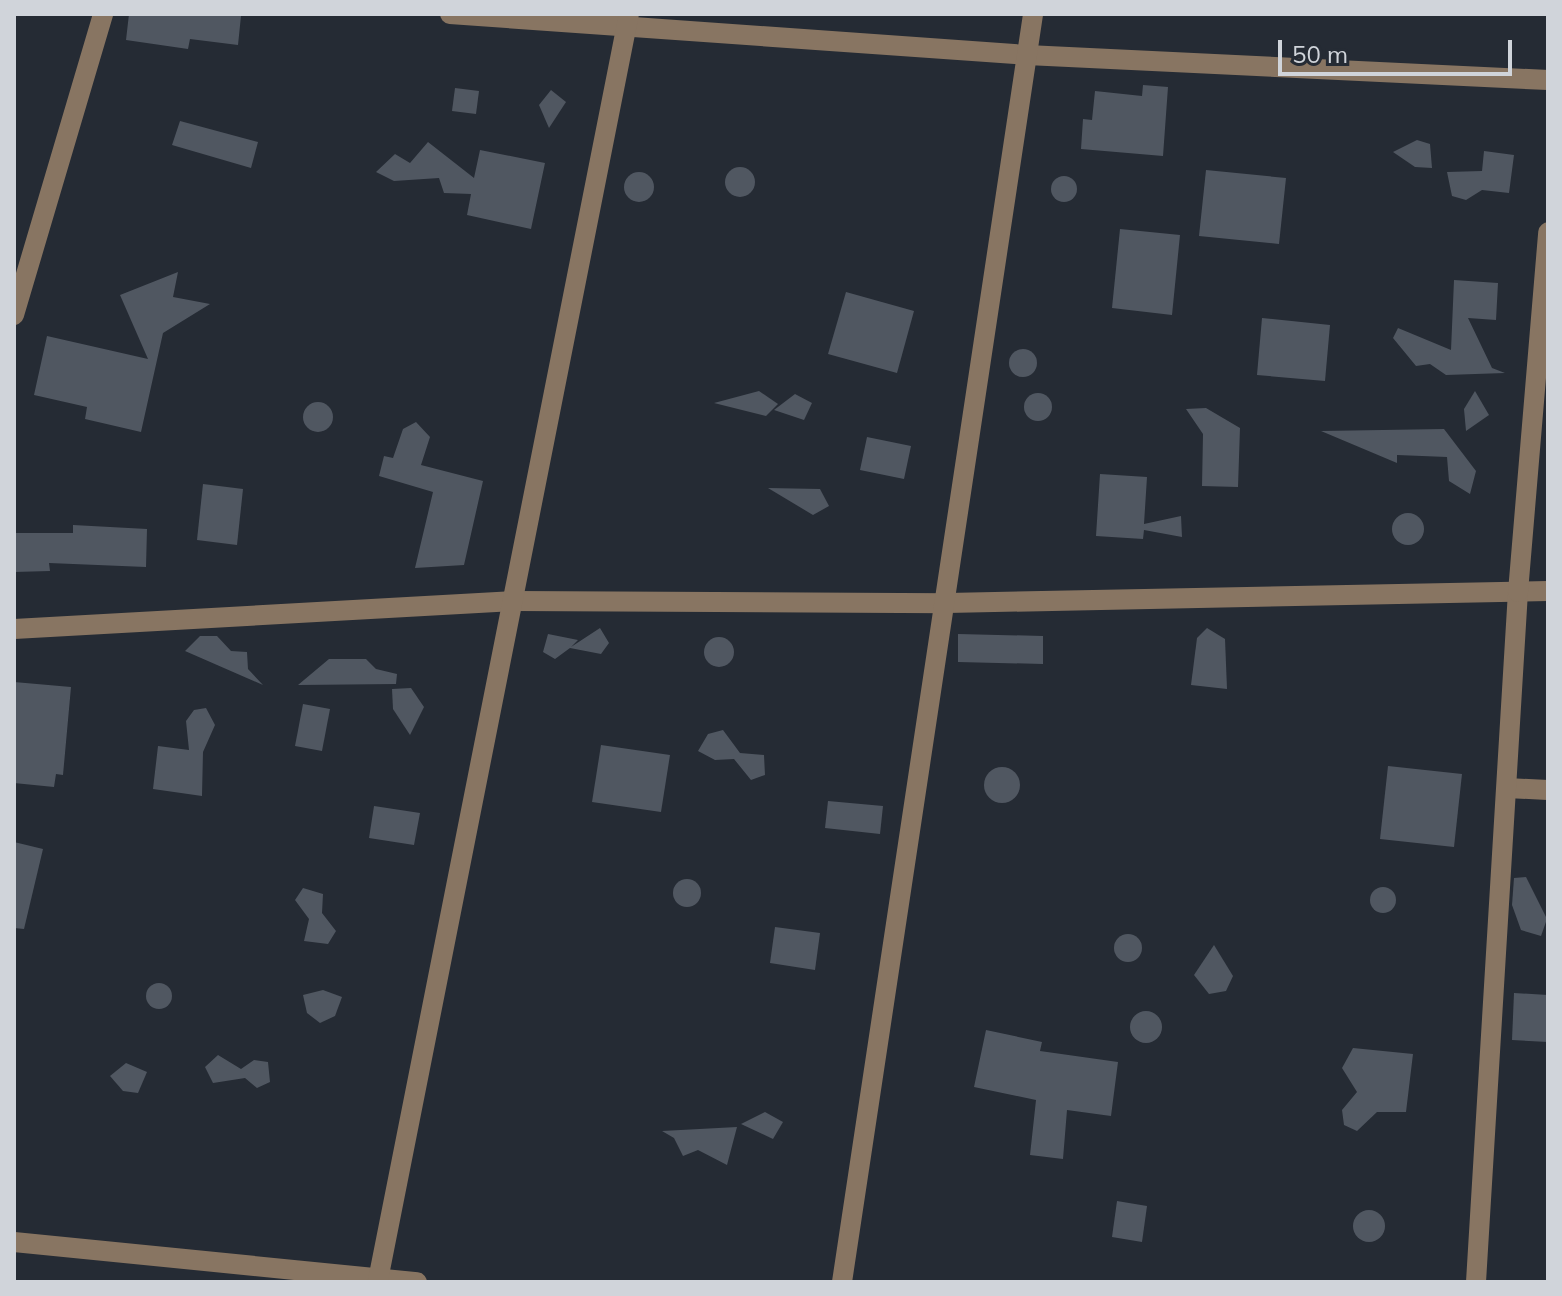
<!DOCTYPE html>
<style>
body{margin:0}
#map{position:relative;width:1562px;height:1296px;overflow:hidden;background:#252b34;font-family:Mulish,sans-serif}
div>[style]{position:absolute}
.building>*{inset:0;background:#505761}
.round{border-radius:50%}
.minor>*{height:20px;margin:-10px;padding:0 10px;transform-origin:10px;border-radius:10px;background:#887562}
span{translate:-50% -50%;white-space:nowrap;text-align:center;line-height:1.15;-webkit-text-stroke:7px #252b34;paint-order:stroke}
.frame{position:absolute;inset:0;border:16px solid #d0d4da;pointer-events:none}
.scale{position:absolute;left:1278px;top:40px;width:234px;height:36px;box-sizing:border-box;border:4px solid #d0d4da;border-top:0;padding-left:10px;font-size:24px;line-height:28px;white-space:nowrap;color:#d0d4da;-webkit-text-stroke:6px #252b34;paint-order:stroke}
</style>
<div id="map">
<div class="building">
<i style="clip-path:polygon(129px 14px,241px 16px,238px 45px,190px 39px,188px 49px,126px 40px)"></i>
<i style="clip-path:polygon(1143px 85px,1168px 87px,1163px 156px,1081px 149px,1083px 119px,1092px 120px,1095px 91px,1142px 96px)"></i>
<i style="clip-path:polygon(455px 88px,479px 91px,476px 114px,452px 111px)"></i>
<i style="clip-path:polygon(551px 90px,566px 102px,549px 128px,539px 105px)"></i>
<i style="clip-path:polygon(180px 121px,258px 142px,251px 168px,172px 145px)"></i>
<i style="clip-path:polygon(1417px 140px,1430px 144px,1432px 168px,1415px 167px,1393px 152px)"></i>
<i style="clip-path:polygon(428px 142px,474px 178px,480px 150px,545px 163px,531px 229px,467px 215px,471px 194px,444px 193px,439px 178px,394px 181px,376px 172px,395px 154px,410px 163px)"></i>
<i style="clip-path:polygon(1484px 151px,1514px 155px,1509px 193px,1482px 190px,1466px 200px,1452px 196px,1447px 172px,1482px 171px)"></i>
<i class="round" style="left:725px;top:167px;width:30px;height:30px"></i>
<i style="clip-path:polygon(1206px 170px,1286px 178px,1279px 244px,1199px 236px)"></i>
<i class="round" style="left:624px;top:172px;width:30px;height:30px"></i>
<i class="round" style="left:1051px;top:176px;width:26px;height:26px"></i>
<i style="clip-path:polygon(1120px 229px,1180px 235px,1172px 315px,1112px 308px)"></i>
<i style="clip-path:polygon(178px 272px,173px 297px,210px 304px,163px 333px,141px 432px,85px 419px,87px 407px,34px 395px,47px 336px,148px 359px,120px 295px)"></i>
<i style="clip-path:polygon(1454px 280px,1498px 283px,1496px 320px,1468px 318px,1492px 368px,1505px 373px,1446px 375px,1430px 364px,1416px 366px,1393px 338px,1398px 328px,1451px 350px)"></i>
<i style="clip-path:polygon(846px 292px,914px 311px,897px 373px,828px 354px)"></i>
<i style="clip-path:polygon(1262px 318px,1330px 325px,1325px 381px,1257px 375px)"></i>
<i class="round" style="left:1009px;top:349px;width:28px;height:28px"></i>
<i style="clip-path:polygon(759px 391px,778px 404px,766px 416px,714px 403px)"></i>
<i style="clip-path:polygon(1475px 391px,1489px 415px,1466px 431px,1464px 409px)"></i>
<i class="round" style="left:1024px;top:393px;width:28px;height:28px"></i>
<i style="clip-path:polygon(795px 394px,812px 403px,804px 420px,774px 410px)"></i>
<i class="round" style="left:303px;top:402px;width:30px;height:30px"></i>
<i style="clip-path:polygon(1206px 408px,1240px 428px,1238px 487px,1202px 486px,1203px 434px,1186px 409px)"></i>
<i style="clip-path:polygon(416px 422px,430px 437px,421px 465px,483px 481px,464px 565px,415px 568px,433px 492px,379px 476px,384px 456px,393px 458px,403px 429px)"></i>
<i style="clip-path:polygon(1444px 429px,1476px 471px,1470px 494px,1449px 481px,1447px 457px,1397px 455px,1397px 463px,1321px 431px)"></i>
<i style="clip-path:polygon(867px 437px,911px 446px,904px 479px,860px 470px)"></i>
<i style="clip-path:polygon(1100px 474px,1147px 477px,1144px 524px,1181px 516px,1182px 537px,1144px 530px,1143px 539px,1096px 536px)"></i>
<i style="clip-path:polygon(203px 484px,243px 489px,237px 545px,197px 540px)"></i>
<i style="clip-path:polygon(768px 488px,820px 489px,829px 506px,813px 515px)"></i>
<i class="round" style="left:1392px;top:513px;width:32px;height:32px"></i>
<i style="clip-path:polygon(73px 525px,147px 529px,146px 567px,49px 563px,50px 571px,14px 572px,14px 533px,73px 533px)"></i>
<i style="clip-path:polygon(600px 628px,609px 643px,601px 654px,570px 648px,555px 659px,543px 652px,548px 634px,578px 640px,571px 647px)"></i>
<i style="clip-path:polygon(1207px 628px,1225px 639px,1227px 689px,1191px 685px,1197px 638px)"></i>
<i style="clip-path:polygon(958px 634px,1043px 636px,1043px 664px,958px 662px)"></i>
<i style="clip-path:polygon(200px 636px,217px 636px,231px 651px,247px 652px,248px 669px,263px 685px,185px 651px)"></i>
<i class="round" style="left:704px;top:637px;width:30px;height:30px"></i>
<i style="clip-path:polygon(329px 659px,366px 659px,376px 669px,397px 674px,396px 684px,298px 685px)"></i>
<i style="clip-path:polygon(14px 682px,71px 687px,63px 775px,56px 774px,54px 787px,14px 783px)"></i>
<i style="clip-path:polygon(411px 688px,424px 707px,410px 735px,393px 709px,392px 689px)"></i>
<i style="clip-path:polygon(303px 704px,330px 709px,322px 751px,295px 746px)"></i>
<i style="clip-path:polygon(206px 708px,215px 725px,203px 752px,202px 796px,153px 789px,158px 746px,189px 750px,186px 721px,194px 710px)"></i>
<i style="clip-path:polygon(723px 730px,740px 753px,764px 755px,765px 775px,751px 780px,734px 759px,715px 760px,698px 751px,708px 734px)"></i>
<i style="clip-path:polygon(601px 745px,670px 755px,661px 812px,592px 802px)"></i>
<i style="clip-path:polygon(1388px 766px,1462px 774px,1454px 847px,1380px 839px)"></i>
<i class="round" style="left:984px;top:767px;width:36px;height:36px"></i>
<i style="clip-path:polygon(828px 801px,883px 806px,880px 834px,825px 828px)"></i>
<i style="clip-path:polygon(374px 806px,420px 813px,414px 845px,369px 838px)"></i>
<i style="clip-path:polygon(14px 842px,43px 849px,24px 929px,14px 928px)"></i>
<i style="clip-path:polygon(1526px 877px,1547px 919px,1541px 936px,1521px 930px,1512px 905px,1514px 878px)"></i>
<i class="round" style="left:673px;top:879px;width:28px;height:28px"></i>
<i class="round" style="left:1370px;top:887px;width:26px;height:26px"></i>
<i style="clip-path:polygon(303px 888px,323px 894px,322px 913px,336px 931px,328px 944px,304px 941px,309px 919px,295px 900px)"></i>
<i style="clip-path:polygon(775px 927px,820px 933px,815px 970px,770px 963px)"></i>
<i class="round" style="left:1114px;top:934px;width:28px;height:28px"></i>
<i style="clip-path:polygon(1214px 945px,1233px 976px,1226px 991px,1209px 994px,1194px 975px)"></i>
<i class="round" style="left:146px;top:983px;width:26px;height:26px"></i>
<i style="clip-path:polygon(323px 990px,342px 997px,335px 1016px,320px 1023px,307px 1013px,303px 995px)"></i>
<i style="clip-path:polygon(1514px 993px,1548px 995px,1548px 1042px,1512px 1040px)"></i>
<i class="round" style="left:1130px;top:1011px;width:32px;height:32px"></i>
<i style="clip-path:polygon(986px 1030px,1042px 1042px,1040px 1051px,1118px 1062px,1111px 1116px,1067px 1110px,1063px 1159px,1030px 1155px,1036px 1100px,974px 1087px)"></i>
<i style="clip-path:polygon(1353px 1048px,1413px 1054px,1406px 1112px,1377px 1112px,1357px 1131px,1344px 1125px,1342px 1110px,1357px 1092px,1342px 1068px)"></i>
<i style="clip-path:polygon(218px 1055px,241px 1069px,254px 1060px,268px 1062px,270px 1082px,257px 1088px,245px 1078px,213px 1083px,205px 1067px)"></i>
<i style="clip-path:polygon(126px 1063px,147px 1072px,138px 1093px,123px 1091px,110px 1076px)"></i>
<i style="clip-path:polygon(765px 1112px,783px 1122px,773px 1139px,741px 1124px)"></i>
<i style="clip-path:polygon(737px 1127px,727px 1165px,698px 1150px,683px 1156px,674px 1138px,662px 1131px)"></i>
<i style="clip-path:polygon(1117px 1201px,1147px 1206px,1142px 1242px,1112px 1237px)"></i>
<i class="round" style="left:1353px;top:1210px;width:32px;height:32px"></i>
</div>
<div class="minor">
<i style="left:450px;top:14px;width:578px;rotate:4.06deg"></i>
<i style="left:1027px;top:55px;width:522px;rotate:2.75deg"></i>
<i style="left:14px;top:315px;width:314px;rotate:-73.5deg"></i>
<i style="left:14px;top:629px;width:502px;rotate:-3.2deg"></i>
<i style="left:515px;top:601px;width:432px;rotate:0.3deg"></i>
<i style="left:947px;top:603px;width:601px;rotate:-1.14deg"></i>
<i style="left:1507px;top:788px;width:41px;rotate:2.8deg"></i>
<i style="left:14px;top:1242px;width:405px;rotate:5.7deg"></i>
<i style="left:378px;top:1280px;width:1291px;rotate:-78.79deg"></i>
<i style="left:842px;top:1282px;width:1282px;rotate:-81.43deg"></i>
<i style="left:1476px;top:1282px;width:691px;rotate:-86.52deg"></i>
<i style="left:1518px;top:592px;width:361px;rotate:-85.2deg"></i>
</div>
<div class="frame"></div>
<div class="scale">50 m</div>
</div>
